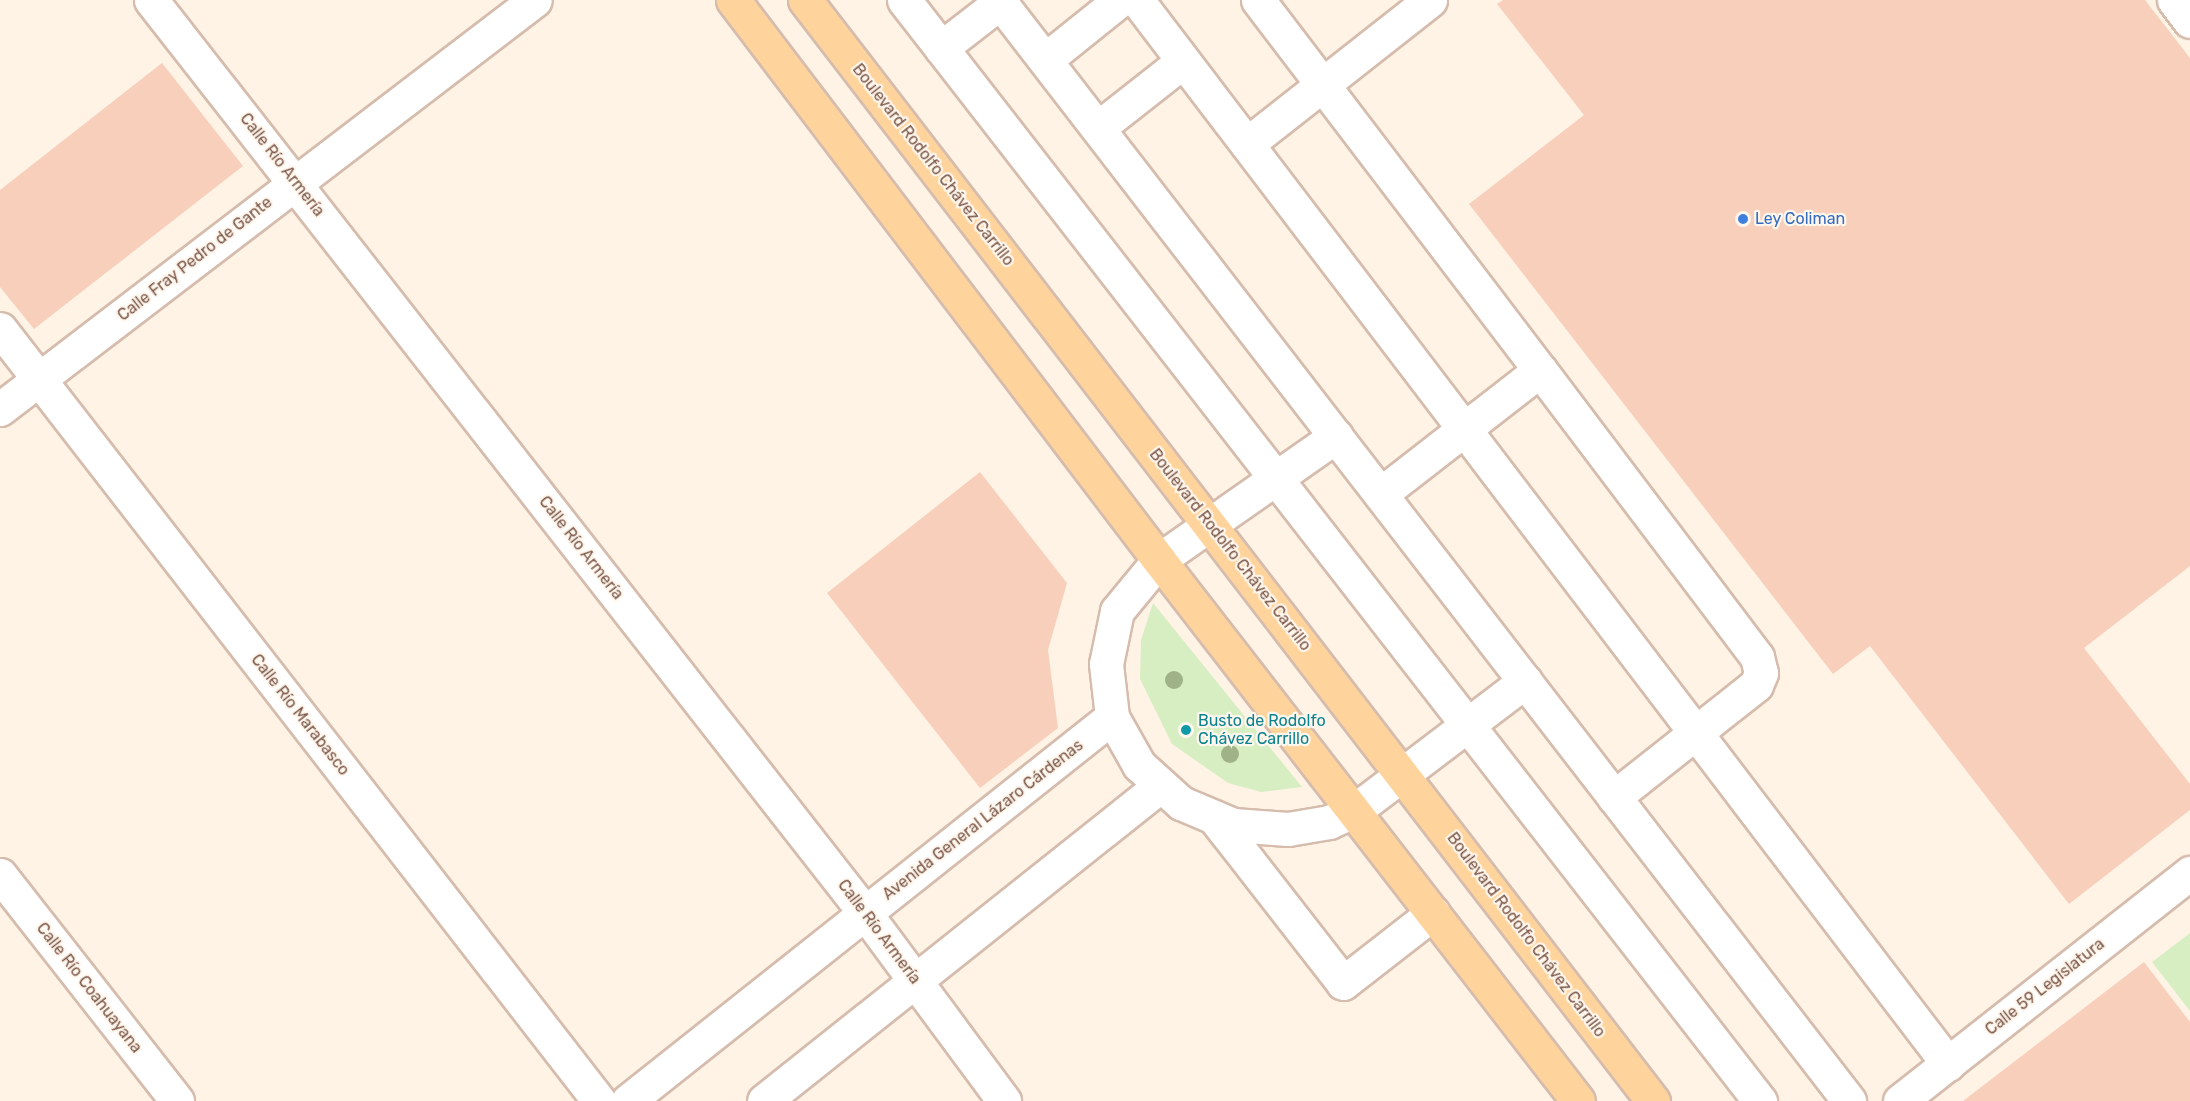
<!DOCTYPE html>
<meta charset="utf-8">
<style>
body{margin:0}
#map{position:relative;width:2190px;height:1101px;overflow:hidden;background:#fff3e6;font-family:Rubik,sans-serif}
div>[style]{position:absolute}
.green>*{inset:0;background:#d7eec2}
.building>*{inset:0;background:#f7cfba}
.roads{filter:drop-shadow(2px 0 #d5bcad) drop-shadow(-2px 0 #d5bcad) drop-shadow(0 2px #d5bcad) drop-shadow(0 -2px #d5bcad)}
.minor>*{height:33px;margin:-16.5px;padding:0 16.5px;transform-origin:16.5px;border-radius:16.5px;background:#fff}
.major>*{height:33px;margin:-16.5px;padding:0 16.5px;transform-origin:16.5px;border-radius:16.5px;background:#ffd49c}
.trees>*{width:18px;height:18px;margin:-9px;border-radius:50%;background:#a0b288}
.dots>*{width:16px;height:16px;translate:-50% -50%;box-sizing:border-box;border:3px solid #fff7ee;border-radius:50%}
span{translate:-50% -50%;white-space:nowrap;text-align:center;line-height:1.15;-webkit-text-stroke:4.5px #fff7ee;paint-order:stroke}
.street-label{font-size:16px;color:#7b5647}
.shop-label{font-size:16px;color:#366cbe}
.left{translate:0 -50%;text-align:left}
.culture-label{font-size:16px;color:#0d838f}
</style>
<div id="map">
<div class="green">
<i style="clip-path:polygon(1153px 603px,1302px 787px,1261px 792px,1228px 783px,1172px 744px,1140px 679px,1141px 640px)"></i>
<i style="clip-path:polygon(2190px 933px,2190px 1011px,2152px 962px)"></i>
</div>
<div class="building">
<i style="clip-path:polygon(1503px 0,2145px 0,2190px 58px,2190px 566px,2084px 648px,2190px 784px,2190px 810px,2069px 904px,1870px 646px,1833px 674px,1469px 204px,1584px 115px,1497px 4px)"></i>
<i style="clip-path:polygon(162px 63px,243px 166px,34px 329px,0 287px,0 190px)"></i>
<i style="clip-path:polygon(980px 472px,1067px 583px,1048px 650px,1058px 728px,980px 788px,827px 593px)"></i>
<i style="clip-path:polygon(2144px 962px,2190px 1022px,2190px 1101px,1963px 1101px)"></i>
</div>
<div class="roads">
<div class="minor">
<i style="left:151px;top:0;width:1159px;rotate:51.97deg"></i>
<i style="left:865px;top:913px;width:234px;rotate:53.5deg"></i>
<i style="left:904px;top:0;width:1395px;rotate:52.14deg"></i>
<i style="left:1137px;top:0;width:1338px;rotate:52.68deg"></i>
<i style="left:1258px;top:0;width:465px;rotate:52.7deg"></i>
<i style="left:1540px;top:370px;width:202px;rotate:142.1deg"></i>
<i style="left:2174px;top:0;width:26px;rotate:53deg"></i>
<i style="left:1000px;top:2px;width:1389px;rotate:52.31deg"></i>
<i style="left:941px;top:48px;width:78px;rotate:-37.7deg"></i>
<i style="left:1045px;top:60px;width:96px;rotate:-38.7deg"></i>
<i style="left:1098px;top:128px;width:108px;rotate:-38.2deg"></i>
<i style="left:1247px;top:144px;width:233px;rotate:-38.2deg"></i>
<i style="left:0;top:329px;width:977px;rotate:52.19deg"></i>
<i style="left:1540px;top:370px;width:360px;rotate:52.9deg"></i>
<i style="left:1757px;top:657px;width:16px;rotate:76deg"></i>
<i style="left:1761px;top:673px;width:13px;rotate:113deg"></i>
<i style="left:1756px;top:685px;width:181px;rotate:141.7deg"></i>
<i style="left:0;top:409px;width:673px;rotate:-37.4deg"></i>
<i style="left:1336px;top:436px;width:216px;rotate:145deg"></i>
<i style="left:1159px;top:560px;width:66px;rotate:129.5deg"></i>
<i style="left:1117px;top:611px;width:54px;rotate:101.7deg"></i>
<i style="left:1106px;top:664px;width:53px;rotate:83.5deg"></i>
<i style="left:1112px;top:717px;width:55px;rotate:60.6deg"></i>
<i style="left:1139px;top:765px;width:57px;rotate:42.1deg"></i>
<i style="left:1181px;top:803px;width:56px;rotate:22.9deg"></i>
<i style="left:1233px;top:825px;width:55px;rotate:4.2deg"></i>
<i style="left:1288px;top:829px;width:42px;rotate:-9.7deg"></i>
<i style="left:1329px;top:822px;width:27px;rotate:-24deg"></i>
<i style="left:1354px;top:811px;width:215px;rotate:-37.2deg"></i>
<i style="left:1214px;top:817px;width:210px;rotate:52.1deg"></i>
<i style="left:1343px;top:983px;width:114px;rotate:-37.9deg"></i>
<i style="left:0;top:875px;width:287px;rotate:51.9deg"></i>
<i style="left:628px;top:1101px;width:618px;rotate:-38.43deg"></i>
<i style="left:764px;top:1101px;width:507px;rotate:-38.52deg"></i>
<i style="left:1900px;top:1101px;width:369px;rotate:-38.2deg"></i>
</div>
<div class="major">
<i style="left:733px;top:0;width:704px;rotate:52.74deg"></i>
<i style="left:1159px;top:560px;width:684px;rotate:52.24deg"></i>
<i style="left:805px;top:0;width:1390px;rotate:52.4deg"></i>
</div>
</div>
<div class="trees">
<i style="left:1174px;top:680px"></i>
<i style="left:1230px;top:754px"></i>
</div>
<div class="dots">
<i style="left:1743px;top:219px;background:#3f7fe0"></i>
<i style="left:1186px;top:730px;background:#0f9aa8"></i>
</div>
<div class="street-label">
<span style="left:282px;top:165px;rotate:52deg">Calle Río Armería</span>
<span style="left:933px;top:165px;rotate:52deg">Boulevard Rodolfo Chávez Carrillo</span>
<span style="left:195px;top:259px;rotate:-38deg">Calle Fray Pedro de Gante</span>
<span style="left:581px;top:548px;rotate:52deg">Calle Río Armería</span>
<span style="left:1230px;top:550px;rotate:52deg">Boulevard Rodolfo Chávez Carrillo</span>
<span style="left:300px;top:715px;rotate:52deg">Calle Río Marabasco</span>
<span style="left:983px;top:820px;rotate:-38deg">Avenida General Lázaro Cárdenas</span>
<span style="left:879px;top:932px;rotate:53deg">Calle Río Armería</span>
<span style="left:1526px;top:935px;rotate:53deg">Boulevard Rodolfo Chávez Carrillo</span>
<span style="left:2045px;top:987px;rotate:-38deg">Calle 59 Legislatura</span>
<span style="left:89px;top:988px;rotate:52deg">Calle Río Coahuayana</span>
</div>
<div class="shop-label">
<span class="left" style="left:1755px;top:219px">Ley Coliman</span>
</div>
<div class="culture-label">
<span class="left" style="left:1198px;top:730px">Busto de Rodolfo<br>Chávez Carrillo</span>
</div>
</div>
